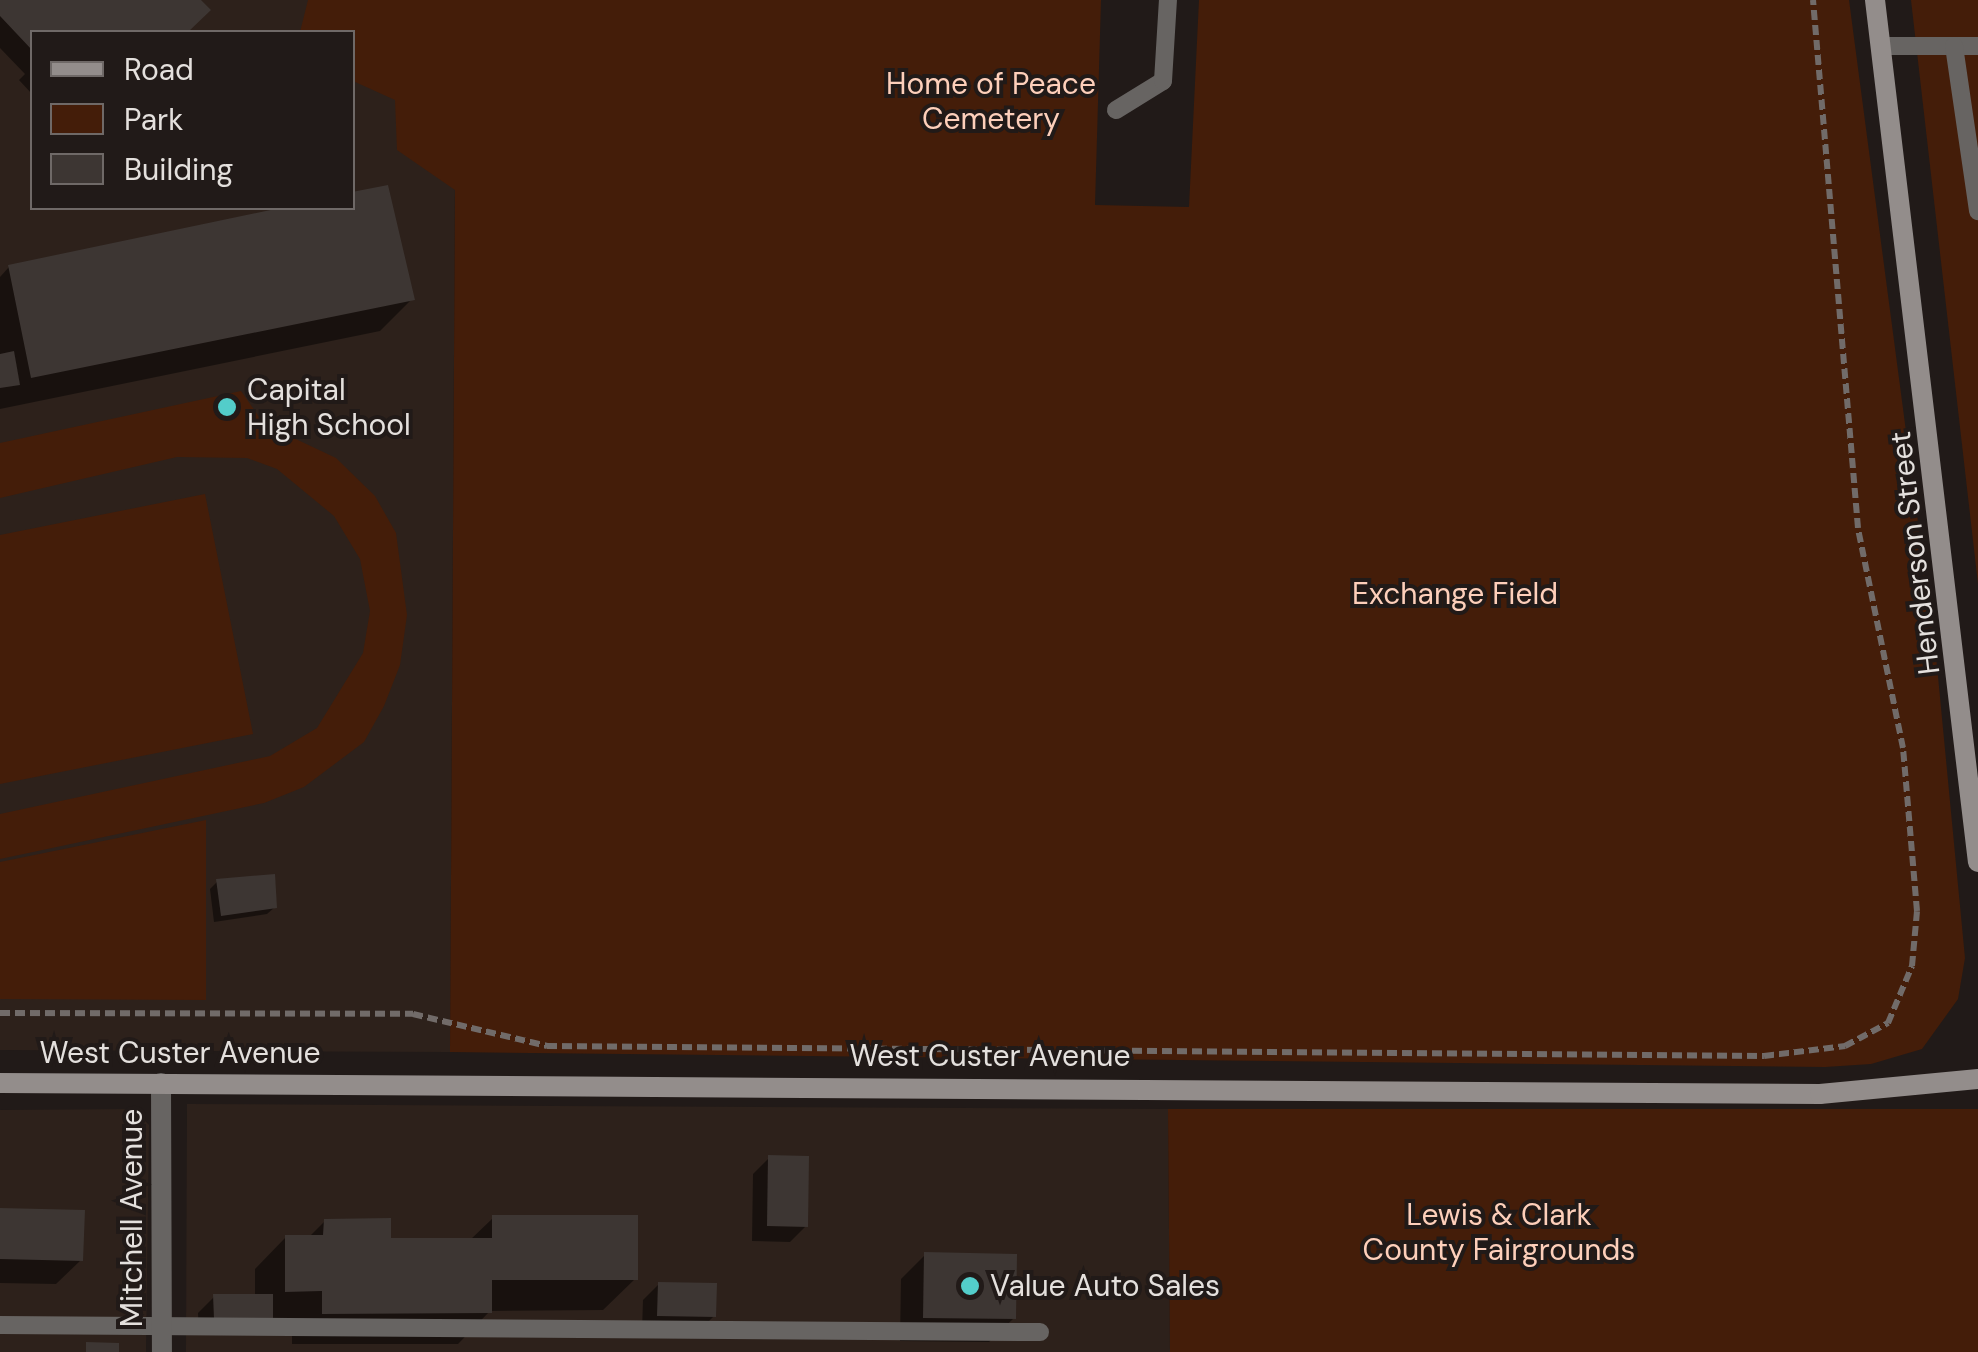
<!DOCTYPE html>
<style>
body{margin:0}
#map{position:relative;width:1978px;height:1352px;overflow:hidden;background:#211a18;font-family:"DM Sans",sans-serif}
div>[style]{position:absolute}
.built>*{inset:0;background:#2d211b}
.green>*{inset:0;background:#441d09}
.shadow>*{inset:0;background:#0007}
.building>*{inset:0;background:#3d3633}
.path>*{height:6px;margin-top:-3px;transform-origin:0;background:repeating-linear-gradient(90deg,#716b69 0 10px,transparent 0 15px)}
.lane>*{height:18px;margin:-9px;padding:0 9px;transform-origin:9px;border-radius:9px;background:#676462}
.street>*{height:20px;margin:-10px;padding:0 10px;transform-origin:10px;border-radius:10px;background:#676462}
.secondary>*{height:20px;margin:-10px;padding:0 10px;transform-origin:10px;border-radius:10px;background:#938d8b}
.dots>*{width:28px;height:28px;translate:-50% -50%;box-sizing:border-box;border:5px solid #211a18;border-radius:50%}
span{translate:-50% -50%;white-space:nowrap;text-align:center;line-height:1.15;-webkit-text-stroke:8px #211a18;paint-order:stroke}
.park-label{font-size:30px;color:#fdcfba}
.poi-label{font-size:30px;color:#e4e0dd}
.left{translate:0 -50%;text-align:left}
.street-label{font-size:30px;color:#e4e0dd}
.legend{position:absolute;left:30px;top:30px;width:325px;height:180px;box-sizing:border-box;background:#211a18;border:2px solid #6f6967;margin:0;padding:12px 18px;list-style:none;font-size:30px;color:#e4e0dd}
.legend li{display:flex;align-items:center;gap:20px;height:50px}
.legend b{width:50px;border:2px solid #6f6967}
</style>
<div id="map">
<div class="built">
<i style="clip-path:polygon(evenodd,0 0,456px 0,450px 1052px,0 1050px,0 0,32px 32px,352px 32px,352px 208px,32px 208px,32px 32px)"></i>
<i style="clip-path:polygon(187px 1104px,1168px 1109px,1170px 1352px,186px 1352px)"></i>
<i style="clip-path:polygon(134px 1109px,149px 1125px,146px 1352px,0 1352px,0 1110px)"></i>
</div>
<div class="green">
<i style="clip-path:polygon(308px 0,1101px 0,1095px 205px,1189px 207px,1199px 0,1849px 0,1937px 666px,1965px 958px,1958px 999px,1922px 1049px,1871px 1064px,1825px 1067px,450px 1052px,455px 190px,397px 150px,395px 100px,353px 81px,352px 32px,300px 32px)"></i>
<i style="clip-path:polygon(1911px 0,1978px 0,1978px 584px)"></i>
<i style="clip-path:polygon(241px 391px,264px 424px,336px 458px,375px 496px,396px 533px,407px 615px,400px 665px,384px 706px,364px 742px,304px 787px,264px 803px,0 859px,0 814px,270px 756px,317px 728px,363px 653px,370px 611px,360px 559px,334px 516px,277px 469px,247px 458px,177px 457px,0 498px,0 443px)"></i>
<i style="clip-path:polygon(205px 494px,253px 734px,0 784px,0 535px)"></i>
<i style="clip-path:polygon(206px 820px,206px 1000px,0 999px,0 862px)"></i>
<i style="clip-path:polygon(1168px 1109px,1978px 1109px,1978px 1352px,1170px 1352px)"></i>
</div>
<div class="shadow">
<i style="clip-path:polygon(0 0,197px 0,207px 10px,185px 32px,32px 32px,32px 94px,19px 80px,25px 74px,0 48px)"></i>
<i style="clip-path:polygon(292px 208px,352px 208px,412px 299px,380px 331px,0 409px,0 277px,9px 267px)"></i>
<i style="clip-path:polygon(218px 881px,275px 907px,267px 914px,214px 922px,210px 889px)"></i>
<i style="clip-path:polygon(769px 1158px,806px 1226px,790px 1242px,752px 1241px,753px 1174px)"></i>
<i style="clip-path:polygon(0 1211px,81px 1260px,56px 1284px,0 1283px)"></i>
<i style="clip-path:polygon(493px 1218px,635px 1279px,603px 1310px,490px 1311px,458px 1344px,292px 1344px,292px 1322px,199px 1334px,198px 1313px,214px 1297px,255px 1297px,255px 1269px,286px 1237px,309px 1237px,325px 1221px,389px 1240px,470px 1240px)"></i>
<i style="clip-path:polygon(925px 1255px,1014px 1318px,989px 1342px,900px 1341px,901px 1279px)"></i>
<i style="clip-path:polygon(659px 1284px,714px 1316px,698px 1332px,642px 1331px,643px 1300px)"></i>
</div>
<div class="building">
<i style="clip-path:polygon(0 0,201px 0,211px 10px,188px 32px,32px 32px,32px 50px,0 16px)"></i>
<i style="clip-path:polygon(388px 185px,415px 300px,31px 378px,8px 265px,280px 208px,352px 208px,352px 192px)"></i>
<i style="clip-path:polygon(14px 351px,20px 385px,0 388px,0 354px)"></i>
<i style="clip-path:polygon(275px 874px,277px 908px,221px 916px,216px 879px)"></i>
<i style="clip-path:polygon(768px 1155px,809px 1156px,808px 1227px,767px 1226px)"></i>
<i style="clip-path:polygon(0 1208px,85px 1210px,83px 1261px,0 1259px)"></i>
<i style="clip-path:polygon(492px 1215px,638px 1215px,638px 1280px,492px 1280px,492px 1313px,322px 1314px,322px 1291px,285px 1292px,285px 1235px,323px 1235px,324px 1219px,391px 1218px,391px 1238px,492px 1238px)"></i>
<i style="clip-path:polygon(924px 1252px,1017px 1254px,1016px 1319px,923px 1318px)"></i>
<i style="clip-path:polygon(658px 1282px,717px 1283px,716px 1317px,657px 1316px)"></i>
<i style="clip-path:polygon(213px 1294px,273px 1294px,273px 1319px,214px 1319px)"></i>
<i style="clip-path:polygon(86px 1342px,119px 1343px,119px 1352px,86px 1352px)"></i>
</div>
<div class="path">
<i style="left:0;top:1013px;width:413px;rotate:0.1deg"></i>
<i style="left:413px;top:1014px;width:138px;rotate:13.4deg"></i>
<i style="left:547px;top:1046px;width:1217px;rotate:0.47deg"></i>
<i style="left:1764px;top:1056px;width:82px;rotate:-7deg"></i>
<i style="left:1845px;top:1046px;width:49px;rotate:-28.1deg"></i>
<i style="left:1888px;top:1023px;width:62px;rotate:-67.2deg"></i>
<i style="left:1912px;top:966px;width:55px;rotate:-84.8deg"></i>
<i style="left:1917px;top:911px;width:164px;rotate:-94.9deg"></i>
<i style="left:1903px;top:748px;width:225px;rotate:-101.6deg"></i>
<i style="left:1858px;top:528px;width:530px;rotate:-94.87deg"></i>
</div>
<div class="lane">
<i style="left:1881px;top:46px;width:97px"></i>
<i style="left:1954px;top:46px;width:167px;rotate:81.7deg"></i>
<i style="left:1116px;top:110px;width:55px;rotate:-31.7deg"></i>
<i style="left:1163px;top:81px;width:81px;rotate:-86.5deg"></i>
<i style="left:0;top:1325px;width:1040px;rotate:0.39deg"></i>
</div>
<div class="street">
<i style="left:161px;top:1083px;width:269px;rotate:89.8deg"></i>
</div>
<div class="secondary">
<i style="left:1875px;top:0;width:868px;rotate:83.19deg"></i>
<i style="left:0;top:1083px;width:1820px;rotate:0.35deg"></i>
<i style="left:1820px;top:1094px;width:159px;rotate:-5.4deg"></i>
</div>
<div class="dots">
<i style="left:227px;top:407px;background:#53cdca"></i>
<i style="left:970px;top:1286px;background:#53cdca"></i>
</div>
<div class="park-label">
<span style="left:991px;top:101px">Home of Peace<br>Cemetery</span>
<span style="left:1455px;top:594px">Exchange Field</span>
<span style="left:1499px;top:1232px">Lewis &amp; Clark<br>County Fairgrounds</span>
</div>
<div class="poi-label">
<span class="left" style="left:247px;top:407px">Capital<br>High School</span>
<span class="left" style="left:990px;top:1286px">Value Auto Sales</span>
</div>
<div class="street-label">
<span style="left:1915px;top:553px;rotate:-97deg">Henderson Street</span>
<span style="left:180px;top:1053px">West Custer Avenue</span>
<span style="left:990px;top:1056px">West Custer Avenue</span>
<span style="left:132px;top:1218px;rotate:-90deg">Mitchell Avenue</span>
</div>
<ul class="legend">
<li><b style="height:12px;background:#938d8b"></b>Road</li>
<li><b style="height:28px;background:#441d09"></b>Park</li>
<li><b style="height:28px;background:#3d3633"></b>Building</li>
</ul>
</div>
